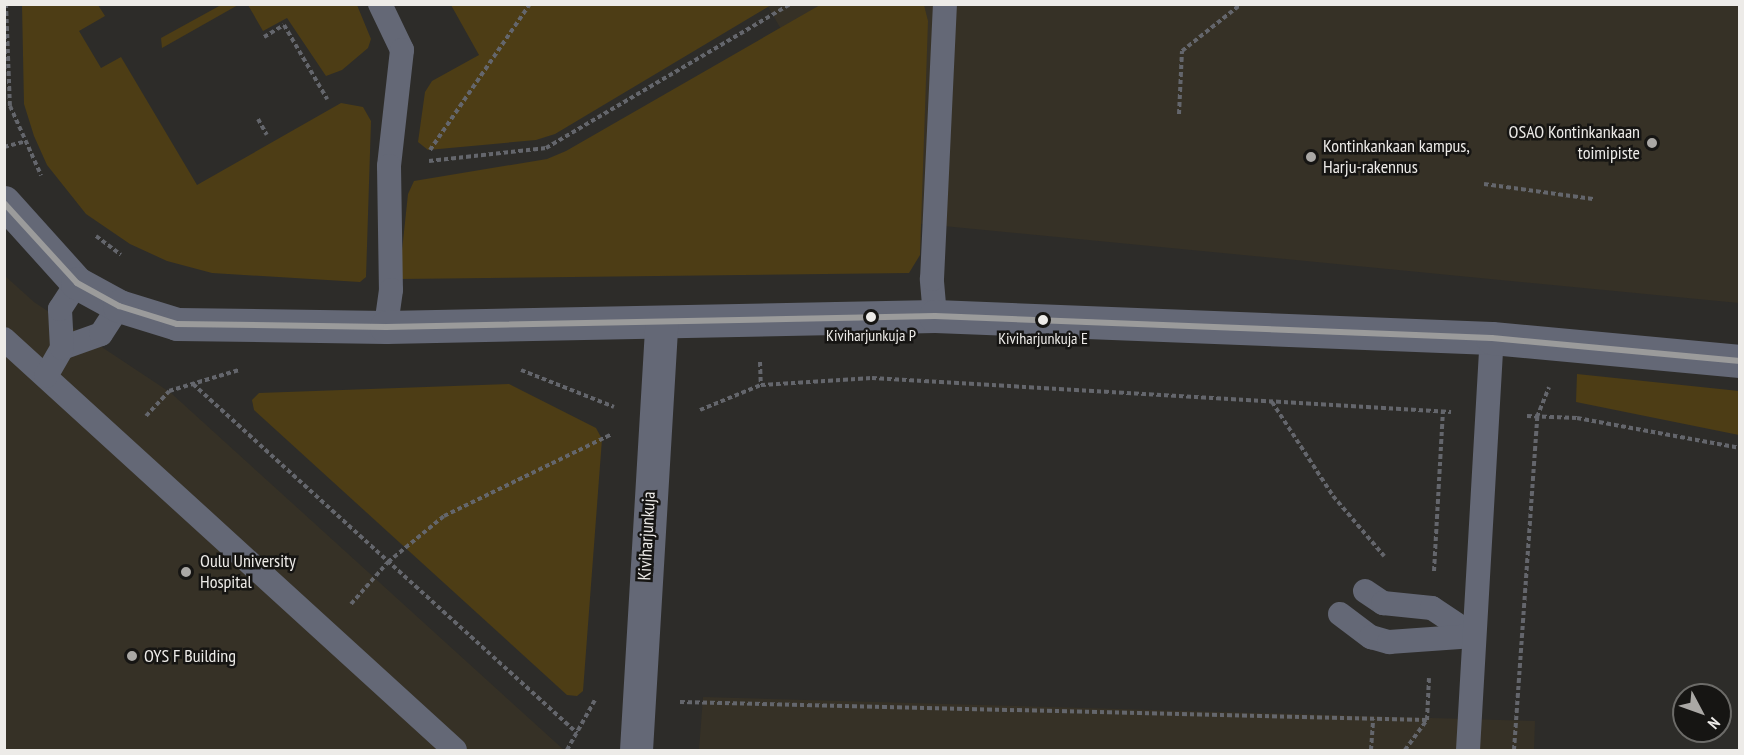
<!DOCTYPE html>
<style>
body{margin:0}
#map{position:relative;width:1744px;height:755px;overflow:hidden;background:#2d2c29;font-family:"PT Sans Narrow",sans-serif}
div>[style]{position:absolute}
.built>*{inset:0;background:#363126}
.green>*{inset:0;background:#4d3d15}
.path>*{height:4px;margin-top:-2px;transform-origin:0;background:repeating-linear-gradient(90deg,#64666c 0 4.5px,transparent 0 7.5px)}
.lane>*{height:24px;margin:-12px;padding:0 12px;transform-origin:12px;border-radius:12px;background:#646876}
.street>*{height:33px;margin:-16.5px;padding:0 16.5px;transform-origin:16.5px;border-radius:16.5px;background:#646876}
.bus-1>*{height:6px;margin:-3px;padding:0 3px;transform-origin:3px;border-radius:3px;background:#9b9b9b}
.dots>*{width:16px;height:16px;translate:-50% -50%;box-sizing:border-box;border:3px solid #161513;border-radius:50%}
span{translate:-50% -50%;white-space:nowrap;text-align:center;line-height:1.15;-webkit-text-stroke:5px #161513;paint-order:stroke}
.bus-label{font-size:16px;color:#edebe8}
.poi-label{font-size:18px;color:#edebe8}
.right{translate:-100% -50%;text-align:right}
.left{translate:0 -50%;text-align:left}
.street-label{font-size:18px;color:#edebe8}
.frame{position:absolute;inset:0;border:6px solid #edebe8;pointer-events:none}
.north{position:absolute;left:1672px;top:683px;width:60px;height:60px;box-sizing:border-box;background:#161513;border:2px solid #6c6b68;border-radius:50%;rotate:131deg;font-size:16px;font-weight:700;line-height:24px;text-align:center;color:#edebe8}
.north::after{content:'';display:block;margin:auto;width:21px;height:27px;background:#aaa8a5;clip-path:polygon(50% 0,100% 100%,50% 72%,0 100%)}
</style>
<div id="map">
<div class="built">
<i style="clip-path:polygon(767px 5px,1739px 5px,1739px 303px,892px 221px)"></i>
<i style="clip-path:polygon(4px 275px,34px 302px,171px 393px,564px 750px,5px 750px)"></i>
<i style="clip-path:polygon(703px 697px,1535px 721px,1534px 750px,699px 750px)"></i>
</div>
<div class="green">
<i style="clip-path:polygon(22px 5px,98px 5px,105px 16px,79px 31px,101px 68px,121px 57px,197px 185px,341px 103px,363px 107px,371px 121px,366px 277px,360px 282px,212px 273px,167px 261px,130px 244px,86px 214px,47px 165px,34px 136px,24px 104px)"></i>
<i style="clip-path:polygon(221px 5px,238px 5px,162px 48px,161px 38px)"></i>
<i style="clip-path:polygon(248px 5px,357px 5px,371px 39px,368px 48px,342px 70px,326px 76px,287px 18px,263px 31px)"></i>
<i style="clip-path:polygon(451px 5px,771px 4px,771px 5px,555px 134px,536px 140px,428px 150px,418px 142px,425px 92px,432px 81px,479px 55px)"></i>
<i style="clip-path:polygon(820px 5px,924px 5px,928px 21px,920px 255px,909px 273px,399px 279px,408px 194px,414px 181px,547px 159px,566px 151px)"></i>
<i style="clip-path:polygon(1577px 374px,1739px 391px,1739px 435px,1576px 402px)"></i>
<i style="clip-path:polygon(509px 384px,596px 428px,602px 439px,583px 691px,577px 696px,567px 695px,254px 410px,252px 400px,259px 393px)"></i>
</div>
<div class="path">
<i style="left:6px;top:4px;width:102px;rotate:87.8deg"></i>
<i style="left:10px;top:106px;width:76px;rotate:65.8deg"></i>
<i style="left:264px;top:37px;width:23px;rotate:-31deg"></i>
<i style="left:284px;top:25px;width:86px;rotate:59.8deg"></i>
<i style="left:1179px;top:114px;width:63px;rotate:-87.3deg"></i>
<i style="left:1182px;top:51px;width:75px;rotate:-38.5deg"></i>
<i style="left:258px;top:119px;width:18px;rotate:61deg"></i>
<i style="left:4px;top:147px;width:20px;rotate:-15deg"></i>
<i style="left:430px;top:150px;width:177px;rotate:-55.6deg"></i>
<i style="left:429px;top:161px;width:118px;rotate:-6.3deg"></i>
<i style="left:546px;top:148px;width:283px;rotate:-30.5deg"></i>
<i style="left:1484px;top:184px;width:110px;rotate:7.8deg"></i>
<i style="left:96px;top:236px;width:31px;rotate:37deg"></i>
<i style="left:760px;top:362px;width:23px;rotate:88deg"></i>
<i style="left:521px;top:370px;width:100px;rotate:21.7deg"></i>
<i style="left:193px;top:384px;width:519px;rotate:42.27deg"></i>
<i style="left:1272px;top:402px;width:112px;rotate:57deg"></i>
<i style="left:1333px;top:496px;width:79px;rotate:49.6deg"></i>
<i style="left:700px;top:410px;width:66px;rotate:-22.3deg"></i>
<i style="left:761px;top:385px;width:111px;rotate:-3.6deg"></i>
<i style="left:872px;top:378px;width:580px;rotate:3.36deg"></i>
<i style="left:146px;top:416px;width:34px;rotate:-47deg"></i>
<i style="left:169px;top:391px;width:73px;rotate:-16.7deg"></i>
<i style="left:1527px;top:416px;width:50px;rotate:2.3deg"></i>
<i style="left:1577px;top:418px;width:166px;rotate:10.4deg"></i>
<i style="left:1434px;top:571px;width:160px;rotate:-86.8deg"></i>
<i style="left:351px;top:604px;width:56px;rotate:-48.6deg"></i>
<i style="left:388px;top:562px;width:72px;rotate:-39.4deg"></i>
<i style="left:444px;top:516px;width:187px;rotate:-26deg"></i>
<i style="left:680px;top:702px;width:747px;rotate:1.38deg"></i>
<i style="left:567px;top:750px;width:57px;rotate:-60.8deg"></i>
<i style="left:1371px;top:750px;width:31px;rotate:-86deg"></i>
<i style="left:1405px;top:750px;width:37px;rotate:-54deg"></i>
<i style="left:1427px;top:720px;width:42px;rotate:-87.3deg"></i>
<i style="left:1514px;top:750px;width:334px;rotate:-86deg"></i>
<i style="left:1537px;top:417px;width:32px;rotate:-68deg"></i>
</div>
<div class="lane">
<i style="left:380px;top:4px;width:51px;rotate:64.4deg"></i>
<i style="left:402px;top:50px;width:117px;rotate:96.4deg"></i>
<i style="left:389px;top:166px;width:124px;rotate:89.1deg"></i>
<i style="left:391px;top:290px;width:37px;rotate:98deg"></i>
<i style="left:935px;top:316px;width:37px;rotate:-95deg"></i>
<i style="left:932px;top:279px;width:275px;rotate:-87.3deg"></i>
<i style="left:4px;top:339px;width:610px;rotate:42.34deg"></i>
<i style="left:62px;top:348px;width:41px;rotate:-19.7deg"></i>
<i style="left:101px;top:334px;width:33px;rotate:-57deg"></i>
<i style="left:46px;top:376px;width:32px;rotate:-60deg"></i>
<i style="left:62px;top:348px;width:39px;rotate:-93deg"></i>
<i style="left:60px;top:309px;width:31px;rotate:-57deg"></i>
<i style="left:1365px;top:591px;width:22px;rotate:34deg"></i>
<i style="left:1383px;top:603px;width:49px;rotate:5.8deg"></i>
<i style="left:1432px;top:608px;width:50px;rotate:33.7deg"></i>
<i style="left:1340px;top:614px;width:39px;rotate:37deg"></i>
<i style="left:1371px;top:637px;width:19px;rotate:16deg"></i>
<i style="left:1389px;top:642px;width:85px;rotate:-4deg"></i>
<i style="left:1468px;top:750px;width:413px;rotate:-86.7deg"></i>
</div>
<div class="street">
<i style="left:4px;top:202px;width:109px;rotate:48deg"></i>
<i style="left:77px;top:283px;width:48px;rotate:28.7deg"></i>
<i style="left:119px;top:306px;width:61px;rotate:17.2deg"></i>
<i style="left:177px;top:324px;width:209px;rotate:0.8deg"></i>
<i style="left:386px;top:327px;width:549px;rotate:-1.15deg"></i>
<i style="left:935px;top:316px;width:557px;rotate:2.26deg"></i>
<i style="left:1492px;top:338px;width:249px;rotate:5.3deg"></i>
<i style="left:636px;top:750px;width:428px;rotate:-86.6deg"></i>
</div>
<div class="bus-1">
<i style="left:4px;top:203px;width:108px;rotate:47.6deg"></i>
<i style="left:77px;top:283px;width:48px;rotate:28.7deg"></i>
<i style="left:119px;top:306px;width:61px;rotate:17.2deg"></i>
<i style="left:177px;top:324px;width:209px;rotate:0.8deg"></i>
<i style="left:386px;top:327px;width:549px;rotate:-1.15deg"></i>
<i style="left:935px;top:316px;width:557px;rotate:2.26deg"></i>
<i style="left:1492px;top:338px;width:249px;rotate:5.3deg"></i>
</div>
<div class="dots">
<i style="left:1652px;top:143px;background:#aaa8a5"></i>
<i style="left:1311px;top:157px;background:#aaa8a5"></i>
<i style="left:871px;top:317px;background:#edebe8"></i>
<i style="left:1043px;top:320px;background:#edebe8"></i>
<i style="left:186px;top:572px;background:#aaa8a5"></i>
<i style="left:132px;top:656px;background:#aaa8a5"></i>
</div>
<div class="bus-label">
<span style="left:871px;top:335px">Kiviharjunkuja P</span>
<span style="left:1043px;top:338px">Kiviharjunkuja E</span>
</div>
<div class="poi-label">
<span class="right" style="left:1640px;top:143px">OSAO Kontinkankaan<br>toimipiste</span>
<span class="left" style="left:1323px;top:157px">Kontinkankaan kampus,<br>Harju-rakennus</span>
<span class="left" style="left:200px;top:572px">Oulu University<br>Hospital</span>
<span class="left" style="left:144px;top:656px">OYS F Building</span>
</div>
<div class="street-label">
<span style="left:647px;top:536px;rotate:-87deg">Kiviharjunkuja</span>
</div>
<div class="frame"></div>
<div class="north">N</div>
</div>
